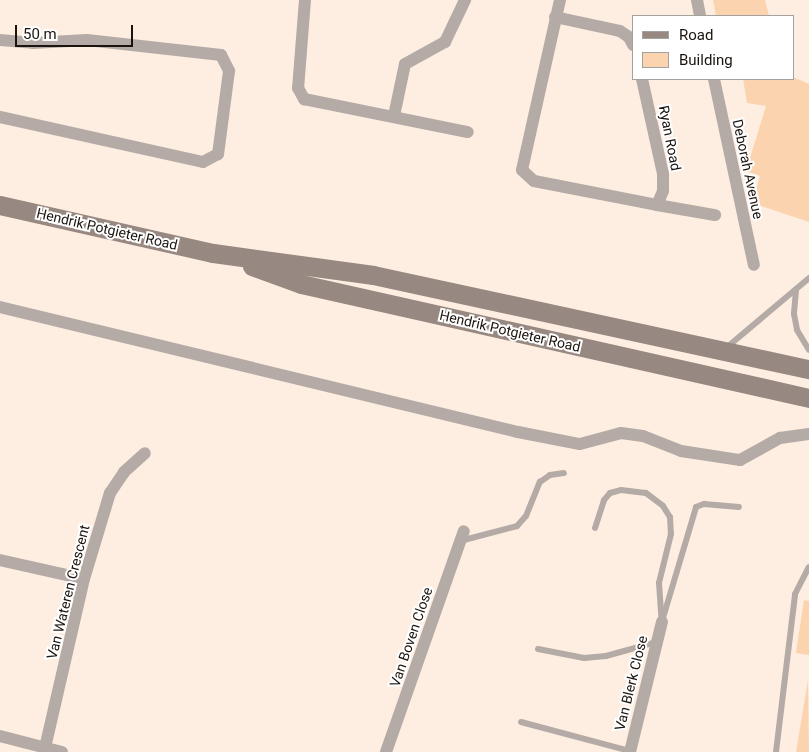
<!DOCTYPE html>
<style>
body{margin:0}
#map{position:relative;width:809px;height:752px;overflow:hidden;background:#feeee1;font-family:Roboto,sans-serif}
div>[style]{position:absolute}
.building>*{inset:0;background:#fcd3af}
.service>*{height:6px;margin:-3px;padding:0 3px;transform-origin:3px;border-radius:3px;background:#b5aba6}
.minor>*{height:12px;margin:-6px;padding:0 6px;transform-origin:6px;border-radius:6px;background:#b5aba6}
.secondary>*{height:19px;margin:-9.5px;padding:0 9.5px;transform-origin:9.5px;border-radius:9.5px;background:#978981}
span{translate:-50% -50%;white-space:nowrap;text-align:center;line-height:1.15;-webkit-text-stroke:4px #fff;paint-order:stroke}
.street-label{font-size:14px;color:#1b140e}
.legend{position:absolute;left:632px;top:15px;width:162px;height:65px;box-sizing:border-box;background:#fff;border:1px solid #a4a19f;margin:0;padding:6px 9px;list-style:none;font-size:15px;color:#1b140e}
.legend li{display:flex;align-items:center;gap:10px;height:25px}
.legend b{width:25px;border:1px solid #a4a19f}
.scale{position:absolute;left:15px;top:25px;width:118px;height:22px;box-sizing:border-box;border:2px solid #1b140e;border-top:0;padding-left:6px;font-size:15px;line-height:18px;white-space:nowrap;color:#1b140e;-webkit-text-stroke:4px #fff;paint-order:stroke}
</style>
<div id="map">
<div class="building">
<i style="clip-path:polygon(713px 0,765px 0,769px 16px,716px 16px)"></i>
<i style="clip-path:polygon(793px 77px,809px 84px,809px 222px,752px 203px,760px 176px,746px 171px,766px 106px,747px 103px,743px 79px)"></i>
<i style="clip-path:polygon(804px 600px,809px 601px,809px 655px,796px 653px)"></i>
<i style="clip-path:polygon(808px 680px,809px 752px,796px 752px)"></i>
</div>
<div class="service">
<i style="left:796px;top:290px;width:24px;rotate:95deg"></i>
<i style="left:794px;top:314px;width:16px;rotate:79deg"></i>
<i style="left:797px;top:330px;width:23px;rotate:59deg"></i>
<i style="left:726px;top:348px;width:109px;rotate:-40.1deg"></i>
<i style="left:595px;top:528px;width:29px;rotate:-72deg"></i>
<i style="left:604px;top:500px;width:9px;rotate:-49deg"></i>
<i style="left:610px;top:493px;width:11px;rotate:-15deg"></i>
<i style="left:621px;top:490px;width:25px;rotate:7deg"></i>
<i style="left:646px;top:493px;width:21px;rotate:37deg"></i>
<i style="left:663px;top:506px;width:13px;rotate:58deg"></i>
<i style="left:670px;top:517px;width:17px;rotate:87deg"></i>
<i style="left:671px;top:534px;width:50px;rotate:103.8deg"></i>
<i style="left:659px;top:583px;width:39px;rotate:86deg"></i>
<i style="left:460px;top:541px;width:59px;rotate:-14.7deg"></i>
<i style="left:517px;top:526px;width:13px;rotate:-48deg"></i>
<i style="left:526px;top:516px;width:37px;rotate:-68deg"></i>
<i style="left:540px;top:482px;width:12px;rotate:-35deg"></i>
<i style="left:550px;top:475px;width:14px;rotate:-8deg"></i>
<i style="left:663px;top:618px;width:116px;rotate:-73.4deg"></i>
<i style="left:696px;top:507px;width:9px;rotate:-21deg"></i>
<i style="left:704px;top:504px;width:35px;rotate:5deg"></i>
<i style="left:538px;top:649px;width:47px;rotate:11.1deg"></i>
<i style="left:584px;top:658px;width:22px;rotate:-5deg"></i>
<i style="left:606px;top:656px;width:52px;rotate:-15.6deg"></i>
<i style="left:521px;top:722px;width:113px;rotate:14.9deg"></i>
<i style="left:776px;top:752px;width:159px;rotate:-83.1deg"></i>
<i style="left:795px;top:594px;width:30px;rotate:-63deg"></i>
</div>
<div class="minor">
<i style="left:305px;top:0;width:88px;rotate:94.5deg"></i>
<i style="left:298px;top:88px;width:13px;rotate:61deg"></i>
<i style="left:304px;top:99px;width:167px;rotate:11.4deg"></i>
<i style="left:560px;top:0;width:174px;rotate:102.6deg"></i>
<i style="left:522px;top:170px;width:16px;rotate:43deg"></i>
<i style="left:534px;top:181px;width:125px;rotate:11deg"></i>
<i style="left:697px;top:0;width:16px;rotate:79deg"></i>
<i style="left:555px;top:17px;width:66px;rotate:12.2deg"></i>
<i style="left:620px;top:31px;width:11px;rotate:34deg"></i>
<i style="left:629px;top:37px;width:9px;rotate:63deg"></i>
<i style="left:0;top:40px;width:33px;rotate:5deg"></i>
<i style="left:33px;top:43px;width:54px;rotate:-3.2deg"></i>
<i style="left:87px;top:40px;width:135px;rotate:6.4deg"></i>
<i style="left:221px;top:55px;width:18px;rotate:63deg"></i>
<i style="left:229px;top:71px;width:84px;rotate:97.5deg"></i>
<i style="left:218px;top:154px;width:17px;rotate:152deg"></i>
<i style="left:203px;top:162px;width:208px;rotate:-167.5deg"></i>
<i style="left:642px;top:79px;width:97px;rotate:77.5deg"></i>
<i style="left:663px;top:174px;width:17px;rotate:90deg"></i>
<i style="left:663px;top:191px;width:15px;rotate:113deg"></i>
<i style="left:657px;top:205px;width:59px;rotate:9.8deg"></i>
<i style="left:714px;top:79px;width:190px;rotate:77.9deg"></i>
<i style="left:394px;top:116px;width:53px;rotate:-78.1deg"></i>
<i style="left:405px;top:64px;width:46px;rotate:-28.8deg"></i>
<i style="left:445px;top:42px;width:47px;rotate:-64.5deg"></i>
<i style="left:0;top:307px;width:533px;rotate:13.57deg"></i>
<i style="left:518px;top:432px;width:63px;rotate:11deg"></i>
<i style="left:580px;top:444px;width:42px;rotate:-15deg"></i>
<i style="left:621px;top:433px;width:22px;rotate:8deg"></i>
<i style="left:643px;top:436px;width:41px;rotate:21.5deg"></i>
<i style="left:681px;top:451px;width:60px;rotate:8.7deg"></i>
<i style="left:740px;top:460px;width:46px;rotate:-28.8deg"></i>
<i style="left:780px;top:438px;width:29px;rotate:-8deg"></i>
<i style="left:0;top:560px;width:86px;rotate:12.7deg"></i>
<i style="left:0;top:736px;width:64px;rotate:14.5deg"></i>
<i style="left:44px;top:752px;width:178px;rotate:-77deg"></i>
<i style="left:84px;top:579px;width:90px;rotate:-73.2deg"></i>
<i style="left:110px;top:493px;width:25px;rotate:-56deg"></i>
<i style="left:124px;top:472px;width:28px;rotate:-42deg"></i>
<i style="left:386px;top:752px;width:234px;rotate:-70.6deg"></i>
<i style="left:630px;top:752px;width:134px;rotate:-76.2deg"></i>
</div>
<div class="secondary">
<i style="left:0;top:205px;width:218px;rotate:12.7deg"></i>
<i style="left:213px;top:253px;width:162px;rotate:7.8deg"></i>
<i style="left:373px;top:275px;width:446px;rotate:12.2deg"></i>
<i style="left:252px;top:266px;width:52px;rotate:20.2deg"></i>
<i style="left:301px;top:284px;width:521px;rotate:12.65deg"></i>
</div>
<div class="street-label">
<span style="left:670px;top:138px;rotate:79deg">Ryan Road</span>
<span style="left:748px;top:169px;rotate:78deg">Deborah Avenue</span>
<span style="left:107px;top:229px;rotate:13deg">Hendrik Potgieter Road</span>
<span style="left:510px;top:331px;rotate:13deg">Hendrik Potgieter Road</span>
<span style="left:68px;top:592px;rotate:-76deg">Van Wateren Crescent</span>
<span style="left:411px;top:637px;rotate:-71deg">Van Boven Close</span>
<span style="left:631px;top:683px;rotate:-76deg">Van Blerk Close</span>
</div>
<ul class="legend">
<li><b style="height:6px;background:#978981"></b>Road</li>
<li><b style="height:14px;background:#fcd3af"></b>Building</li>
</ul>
<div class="scale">50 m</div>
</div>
